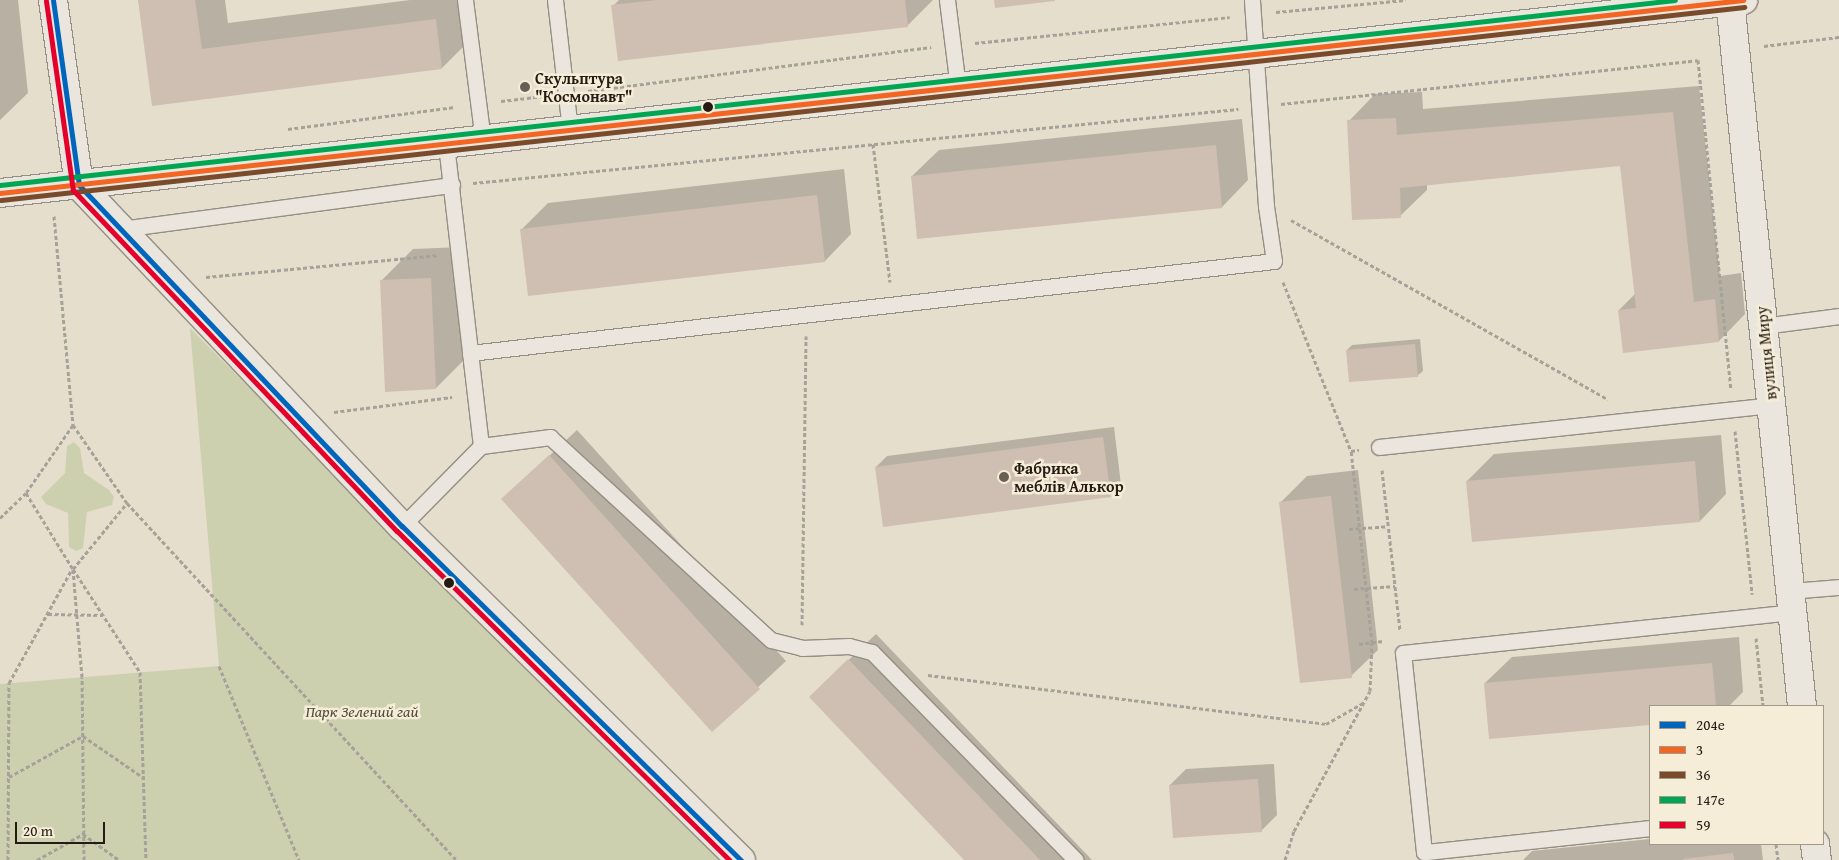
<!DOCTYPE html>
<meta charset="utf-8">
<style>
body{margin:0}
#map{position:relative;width:1839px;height:860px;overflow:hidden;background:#e6decc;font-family:"Gentium Book Plus",serif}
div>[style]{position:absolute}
.green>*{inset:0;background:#ccd0ae}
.shadow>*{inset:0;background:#0003}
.building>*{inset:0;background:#cfbfb2}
.path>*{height:3px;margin-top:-1.5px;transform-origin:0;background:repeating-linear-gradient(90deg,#a5a29a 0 4px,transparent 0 6.5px)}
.roads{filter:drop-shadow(1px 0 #948e83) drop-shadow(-1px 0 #948e83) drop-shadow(0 1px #948e83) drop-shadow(0 -1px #948e83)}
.service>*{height:15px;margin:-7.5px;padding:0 7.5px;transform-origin:7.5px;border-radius:7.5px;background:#eae6de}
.tertiary>*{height:28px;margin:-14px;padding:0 14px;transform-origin:14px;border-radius:14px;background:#eae6de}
.bus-1>*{height:5px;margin:-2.5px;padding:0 2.5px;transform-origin:2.5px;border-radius:2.5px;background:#0065bd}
.bus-2>*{height:5px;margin:-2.5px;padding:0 2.5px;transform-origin:2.5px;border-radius:2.5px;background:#f26522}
.bus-3>*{height:5px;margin:-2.5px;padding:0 2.5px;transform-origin:2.5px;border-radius:2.5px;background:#7a4b2a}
.bus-4>*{height:5px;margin:-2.5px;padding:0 2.5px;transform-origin:2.5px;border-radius:2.5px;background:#00a651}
.bus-5>*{height:5px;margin:-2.5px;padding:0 2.5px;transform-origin:2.5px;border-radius:2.5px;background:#e4002b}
.dots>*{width:14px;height:14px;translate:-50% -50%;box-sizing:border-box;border:2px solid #f5edd7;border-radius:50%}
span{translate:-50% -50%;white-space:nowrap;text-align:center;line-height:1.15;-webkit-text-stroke:5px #f5edd7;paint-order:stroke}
.poi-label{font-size:16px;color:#261a15;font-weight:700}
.left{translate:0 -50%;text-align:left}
.street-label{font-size:16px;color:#261a15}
.park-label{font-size:16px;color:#514d3c;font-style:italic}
.legend{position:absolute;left:1649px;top:705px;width:175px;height:140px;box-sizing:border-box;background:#f5edd7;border:1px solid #a29989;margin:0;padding:6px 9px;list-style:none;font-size:15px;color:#261a15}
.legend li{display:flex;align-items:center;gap:10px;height:25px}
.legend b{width:25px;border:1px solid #a29989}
.scale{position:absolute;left:15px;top:822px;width:90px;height:22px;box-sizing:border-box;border:2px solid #261a15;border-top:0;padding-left:6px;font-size:15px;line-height:18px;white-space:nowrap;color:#261a15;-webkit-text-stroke:4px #f5edd7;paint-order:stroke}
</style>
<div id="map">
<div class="green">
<i style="clip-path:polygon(190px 328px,721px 860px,0 860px,0 684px,219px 666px)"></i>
<i style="clip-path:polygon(74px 442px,80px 448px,84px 473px,109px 490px,114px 497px,112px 505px,87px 512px,83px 548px,76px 551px,69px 547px,68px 513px,46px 504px,41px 497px,65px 473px,67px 446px)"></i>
</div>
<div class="shadow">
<i style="clip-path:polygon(0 0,18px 0,28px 93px,0 120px)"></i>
<i style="clip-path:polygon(139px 0,225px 0,228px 23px,410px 0,463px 0,469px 41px,442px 68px,153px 105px)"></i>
<i style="clip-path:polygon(619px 0,933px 0,907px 26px,613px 6px)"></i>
<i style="clip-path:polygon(1699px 86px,1720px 276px,1741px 273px,1745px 314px,1719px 341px,1619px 310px,1635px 294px,1621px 165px,1427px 184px,1427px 190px,1400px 216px,1349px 121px,1375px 94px,1422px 92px,1423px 109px)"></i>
<i style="clip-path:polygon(1242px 119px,1248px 180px,1222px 207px,912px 176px,939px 150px)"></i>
<i style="clip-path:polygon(844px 169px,851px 234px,825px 261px,522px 229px,548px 203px)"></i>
<i style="clip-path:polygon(462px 247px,468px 356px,436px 388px,381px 281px,413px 249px)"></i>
<i style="clip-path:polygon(1420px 339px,1423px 371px,1417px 376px,1347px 350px,1352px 345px)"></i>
<i style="clip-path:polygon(1114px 427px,1121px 485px,1110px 496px,876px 467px,887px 456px)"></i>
<i style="clip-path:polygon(577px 430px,786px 661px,712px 730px,503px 499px)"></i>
<i style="clip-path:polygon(1721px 435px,1726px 494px,1700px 521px,1467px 481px,1494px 454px)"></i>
<i style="clip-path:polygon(1358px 470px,1378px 650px,1351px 676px,1280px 503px,1307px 476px)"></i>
<i style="clip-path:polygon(876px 634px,1092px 860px,966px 860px,837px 671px)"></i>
<i style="clip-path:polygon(1739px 637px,1743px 692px,1729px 706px,1650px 706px,1650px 724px,1490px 738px,1485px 683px,1512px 657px)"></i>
<i style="clip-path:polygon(1274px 764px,1277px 815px,1261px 831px,1170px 785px,1186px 769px)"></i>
<i style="clip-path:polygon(1650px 839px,1650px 844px,1761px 844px,1763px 860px,1523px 860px,1532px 851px)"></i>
</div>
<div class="building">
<i style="clip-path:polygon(138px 0,195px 0,202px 49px,436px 19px,442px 69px,152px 106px)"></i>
<i style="clip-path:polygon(657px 0,905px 0,908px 27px,618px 61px,611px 5px)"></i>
<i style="clip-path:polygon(994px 0,1055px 0,1055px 1px,995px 8px)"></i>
<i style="clip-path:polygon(1673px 112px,1694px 302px,1715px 299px,1719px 342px,1623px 353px,1618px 310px,1636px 308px,1620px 166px,1400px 188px,1401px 218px,1352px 220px,1347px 120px,1396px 118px,1397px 135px)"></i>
<i style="clip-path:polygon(1216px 145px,1222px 208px,917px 239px,911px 176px)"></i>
<i style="clip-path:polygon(817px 195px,825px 262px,528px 296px,520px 229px)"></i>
<i style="clip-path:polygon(431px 278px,436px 389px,385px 392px,380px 280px)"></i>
<i style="clip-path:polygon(1415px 344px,1418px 377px,1349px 382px,1346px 350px)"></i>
<i style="clip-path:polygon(1103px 437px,1111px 497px,883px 527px,875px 467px)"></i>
<i style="clip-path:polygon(549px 455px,760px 689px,712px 732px,501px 499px)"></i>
<i style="clip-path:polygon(1695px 461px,1700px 522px,1472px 542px,1466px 481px)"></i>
<i style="clip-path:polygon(1331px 496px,1352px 678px,1300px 683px,1279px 502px)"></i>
<i style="clip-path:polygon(848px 659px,874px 686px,1040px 860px,964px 860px,809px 697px)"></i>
<i style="clip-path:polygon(1712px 663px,1716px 706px,1650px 706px,1650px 725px,1489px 739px,1484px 683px)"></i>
<i style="clip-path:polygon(1258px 779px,1262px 832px,1173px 838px,1169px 785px)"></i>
<i style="clip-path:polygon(1733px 853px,1734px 860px,1683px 860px,1683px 859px)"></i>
</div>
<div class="path">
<i style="left:1276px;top:12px;width:130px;rotate:-5.3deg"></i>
<i style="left:975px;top:43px;width:256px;rotate:-5.8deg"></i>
<i style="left:1764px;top:46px;width:76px;rotate:-6.8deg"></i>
<i style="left:588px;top:91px;width:346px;rotate:-7.3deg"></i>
<i style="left:501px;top:101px;width:43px;rotate:-6.6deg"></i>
<i style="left:1281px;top:104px;width:419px;rotate:-6deg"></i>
<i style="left:1698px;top:60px;width:330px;rotate:84.3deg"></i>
<i style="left:288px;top:129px;width:168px;rotate:-7.5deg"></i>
<i style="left:873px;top:144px;width:139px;rotate:83deg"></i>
<i style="left:473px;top:183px;width:769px;rotate:-5.53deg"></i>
<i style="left:54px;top:216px;width:210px;rotate:84.8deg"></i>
<i style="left:1291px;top:220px;width:364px;rotate:29.5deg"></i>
<i style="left:206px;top:277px;width:232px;rotate:-5.4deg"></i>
<i style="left:1283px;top:282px;width:182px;rotate:68.1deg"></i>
<i style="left:334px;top:412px;width:119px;rotate:-7.2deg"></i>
<i style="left:1735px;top:431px;width:164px;rotate:84deg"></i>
<i style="left:1382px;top:470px;width:161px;rotate:83.6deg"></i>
<i style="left:127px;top:503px;width:485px;rotate:47.3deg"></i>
<i style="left:0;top:518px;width:36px;rotate:-44deg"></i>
<i style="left:1349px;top:529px;width:39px;rotate:-4deg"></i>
<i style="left:1354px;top:589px;width:41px;rotate:-4.2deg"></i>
<i style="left:48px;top:614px;width:55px;rotate:1deg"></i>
<i style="left:802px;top:625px;width:289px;rotate:-89.2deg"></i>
<i style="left:1756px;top:638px;width:68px;rotate:84.1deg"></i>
<i style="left:1359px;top:644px;width:24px;rotate:-7deg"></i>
<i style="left:219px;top:666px;width:210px;rotate:67.6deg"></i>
<i style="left:928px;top:675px;width:401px;rotate:7deg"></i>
<i style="left:1326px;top:724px;width:43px;rotate:-29.6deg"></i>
<i style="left:9px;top:777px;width:85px;rotate:-29deg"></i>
<i style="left:83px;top:736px;width:74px;rotate:34.5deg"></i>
<i style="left:1776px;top:844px;width:16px;rotate:83deg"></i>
<i style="left:8px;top:860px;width:177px;rotate:-89.7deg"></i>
<i style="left:9px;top:683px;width:130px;rotate:-61.1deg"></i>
<i style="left:37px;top:860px;width:53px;rotate:-29.5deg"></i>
<i style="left:83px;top:834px;width:44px;rotate:35.8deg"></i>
<i style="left:84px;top:860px;width:183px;rotate:-90.6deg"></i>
<i style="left:82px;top:677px;width:108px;rotate:-94.8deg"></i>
<i style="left:73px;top:569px;width:85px;rotate:-50.7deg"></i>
<i style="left:127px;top:503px;width:95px;rotate:-124.7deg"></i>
<i style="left:73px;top:425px;width:83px;rotate:124.7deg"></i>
<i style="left:26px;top:493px;width:89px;rotate:58.3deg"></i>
<i style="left:73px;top:569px;width:123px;rotate:57deg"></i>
<i style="left:140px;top:672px;width:188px;rotate:88.2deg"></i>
<i style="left:1285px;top:860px;width:30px;rotate:-73deg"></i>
<i style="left:1294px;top:831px;width:159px;rotate:-61.5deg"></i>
<i style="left:1370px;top:691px;width:48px;rotate:-87.6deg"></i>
<i style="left:1372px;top:643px;width:193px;rotate:-96.2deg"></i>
<i style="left:1351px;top:451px;width:8px;rotate:-7deg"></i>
</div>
<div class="roads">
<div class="service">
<i style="left:465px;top:0;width:141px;rotate:82.7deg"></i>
<i style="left:555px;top:0;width:131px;rotate:83.4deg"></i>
<i style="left:947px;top:0;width:88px;rotate:82.8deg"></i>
<i style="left:446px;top:144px;width:210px;rotate:83.4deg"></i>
<i style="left:470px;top:353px;width:809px;rotate:-6.53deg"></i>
<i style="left:1274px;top:261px;width:56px;rotate:-98.3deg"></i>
<i style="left:1266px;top:206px;width:206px;rotate:-93.9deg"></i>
<i style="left:121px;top:229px;width:334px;rotate:-7.6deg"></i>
<i style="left:1763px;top:326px;width:77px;rotate:-7.5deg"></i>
<i style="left:481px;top:446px;width:70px;rotate:-7.4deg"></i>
<i style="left:550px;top:437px;width:300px;rotate:42.6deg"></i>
<i style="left:771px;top:640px;width:32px;rotate:14deg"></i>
<i style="left:802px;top:648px;width:47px;rotate:-2.4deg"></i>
<i style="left:849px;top:646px;width:24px;rotate:15deg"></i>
<i style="left:872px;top:652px;width:291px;rotate:45.6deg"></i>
<i style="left:1379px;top:447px;width:394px;rotate:-6.1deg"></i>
<i style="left:402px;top:526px;width:112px;rotate:-45.4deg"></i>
<i style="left:481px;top:446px;width:94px;rotate:-96.7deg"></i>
<i style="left:1790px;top:591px;width:49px;rotate:-4.7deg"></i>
<i style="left:1650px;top:828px;width:227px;rotate:173.9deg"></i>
<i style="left:1424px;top:852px;width:200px;rotate:-96deg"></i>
<i style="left:1403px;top:653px;width:391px;rotate:-6deg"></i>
</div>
<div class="tertiary">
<i style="left:53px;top:0;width:187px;rotate:82deg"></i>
<i style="left:79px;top:185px;width:470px;rotate:46.6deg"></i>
<i style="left:402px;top:526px;width:476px;rotate:44.6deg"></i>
<i style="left:1730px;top:0;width:710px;rotate:84.18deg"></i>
<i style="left:0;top:193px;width:1754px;rotate:-6.32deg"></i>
<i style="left:1815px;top:844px;width:16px;rotate:83deg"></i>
</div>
</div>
<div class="bus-1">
<i style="left:53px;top:0;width:187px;rotate:82deg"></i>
<i style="left:79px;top:185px;width:470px;rotate:46.6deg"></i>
<i style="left:402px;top:526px;width:476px;rotate:44.6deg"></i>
</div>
<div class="bus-2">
<i style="left:0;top:193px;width:1754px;rotate:-6.32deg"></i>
</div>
<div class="bus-3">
<i style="left:1px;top:200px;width:1754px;rotate:-6.32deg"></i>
</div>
<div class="bus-4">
<i style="left:0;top:185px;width:1685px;rotate:-6.3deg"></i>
</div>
<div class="bus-5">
<i style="left:46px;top:1px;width:191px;rotate:81.9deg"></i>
<i style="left:73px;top:190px;width:470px;rotate:46.5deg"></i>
<i style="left:397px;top:531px;width:468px;rotate:44.7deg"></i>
</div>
<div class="dots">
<i style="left:525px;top:87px;background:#695f55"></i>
<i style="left:708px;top:107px;background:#261a15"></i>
<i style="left:1004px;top:477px;background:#695f55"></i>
<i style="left:449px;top:583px;background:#261a15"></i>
</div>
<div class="poi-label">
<span class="left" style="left:535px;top:87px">Скульптура<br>"Космонавт"</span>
<span class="left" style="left:1014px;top:477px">Фабрика<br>меблів Алькор</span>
</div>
<div class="street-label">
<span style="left:1766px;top:353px;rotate:-96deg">вулиця Миру</span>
</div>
<div class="park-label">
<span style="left:362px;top:711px">Парк Зелений гай</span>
</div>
<ul class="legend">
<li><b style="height:6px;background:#0065bd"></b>204е</li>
<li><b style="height:6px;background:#f26522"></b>3</li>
<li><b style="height:6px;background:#7a4b2a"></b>36</li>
<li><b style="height:6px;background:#00a651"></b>147е</li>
<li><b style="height:6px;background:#e4002b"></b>59</li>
</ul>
<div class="scale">20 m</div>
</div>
